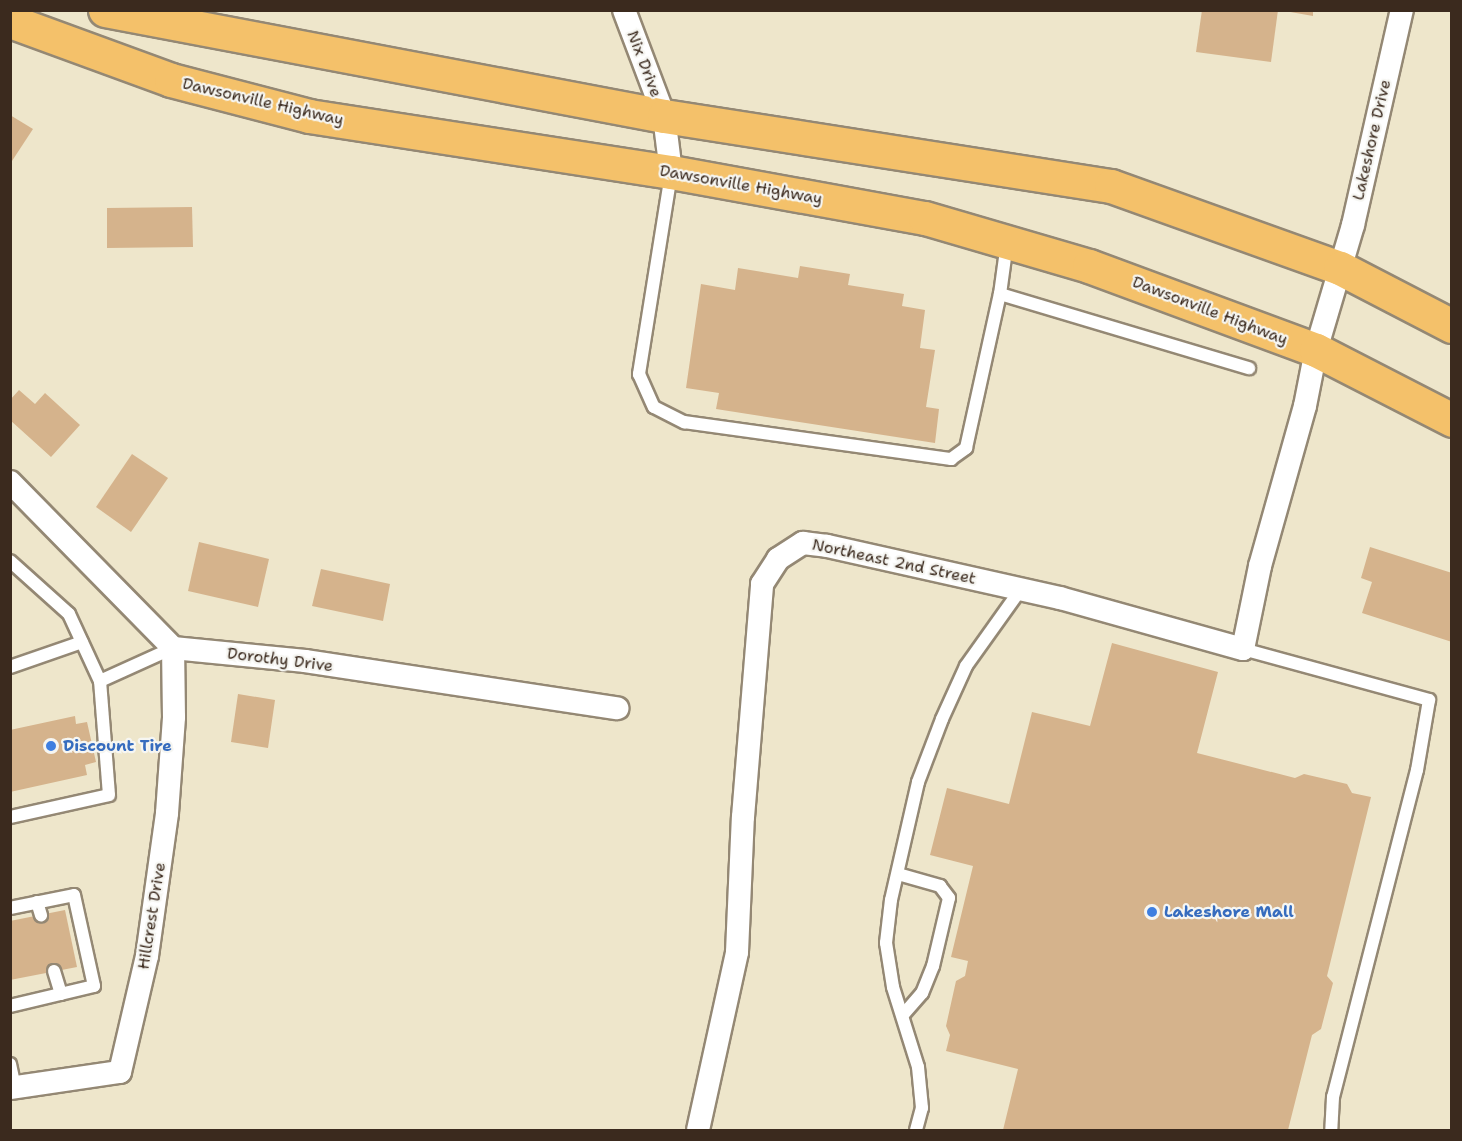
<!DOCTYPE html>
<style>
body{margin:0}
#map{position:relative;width:1462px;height:1141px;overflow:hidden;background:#eee6cb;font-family:"Shantell Sans",sans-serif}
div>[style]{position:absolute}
.building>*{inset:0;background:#d5b38c}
.roads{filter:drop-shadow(2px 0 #948874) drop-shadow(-2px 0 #948874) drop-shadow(0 2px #948874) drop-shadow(0 -2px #948874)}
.lane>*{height:12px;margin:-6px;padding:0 6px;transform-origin:6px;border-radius:6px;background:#fff}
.street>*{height:22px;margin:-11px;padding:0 11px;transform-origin:11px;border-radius:11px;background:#fff}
.primary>*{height:33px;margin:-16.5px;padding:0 16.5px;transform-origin:16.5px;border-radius:16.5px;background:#f4c16a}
.dots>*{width:16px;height:16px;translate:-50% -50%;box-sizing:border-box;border:3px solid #f6f6f2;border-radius:50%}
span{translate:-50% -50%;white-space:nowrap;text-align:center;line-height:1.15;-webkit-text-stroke:4.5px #f6f6f2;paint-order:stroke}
.street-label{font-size:16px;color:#3b2a1e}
.shop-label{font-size:16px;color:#366cbe;font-weight:700}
.left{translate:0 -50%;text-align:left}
.frame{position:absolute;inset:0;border:12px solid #3b2a1e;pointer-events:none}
</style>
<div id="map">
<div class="building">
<i style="clip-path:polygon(1202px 10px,1278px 10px,1271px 62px,1196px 52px)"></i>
<i style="clip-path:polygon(1279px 10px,1313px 10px,1313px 16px)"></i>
<i style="clip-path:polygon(10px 115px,33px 129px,10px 164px)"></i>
<i style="clip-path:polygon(192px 207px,193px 247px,107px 248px,107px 208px)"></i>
<i style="clip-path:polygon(800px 266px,850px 274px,848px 285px,904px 294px,902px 306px,925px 310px,920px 348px,935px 350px,926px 407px,939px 409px,935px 443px,716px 409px,719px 393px,686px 388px,701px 284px,735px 290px,738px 268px,798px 278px)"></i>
<i style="clip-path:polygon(19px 390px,35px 404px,45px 393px,80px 425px,51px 457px,10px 420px,10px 400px)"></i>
<i style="clip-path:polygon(132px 454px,168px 478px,131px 532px,96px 507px)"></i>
<i style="clip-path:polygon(199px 542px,269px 559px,258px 607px,188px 591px)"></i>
<i style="clip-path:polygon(1370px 547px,1452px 573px,1452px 642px,1362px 613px,1372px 582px,1361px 578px)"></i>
<i style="clip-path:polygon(321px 569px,390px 584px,383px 621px,312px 606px)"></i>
<i style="clip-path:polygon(1112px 643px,1218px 672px,1197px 753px,1295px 778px,1304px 774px,1347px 784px,1352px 793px,1371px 797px,1327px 976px,1333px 983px,1321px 1029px,1312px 1035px,1288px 1130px,1003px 1130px,1018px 1069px,946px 1051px,950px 1035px,946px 1026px,956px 981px,965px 976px,968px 961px,951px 957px,973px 866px,930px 855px,947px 788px,1009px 804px,1032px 712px,1090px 726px)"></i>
<i style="clip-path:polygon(238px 694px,275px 700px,268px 748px,231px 742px)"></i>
<i style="clip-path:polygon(75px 716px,76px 724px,87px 722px,96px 762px,85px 765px,87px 775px,10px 792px,10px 730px)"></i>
<i style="clip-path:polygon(65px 910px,77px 967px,10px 980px,10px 921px)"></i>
</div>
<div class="roads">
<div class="lane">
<i style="left:671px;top:174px;width:203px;rotate:99.1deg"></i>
<i style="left:639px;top:374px;width:36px;rotate:66deg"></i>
<i style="left:654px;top:407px;width:34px;rotate:27deg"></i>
<i style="left:684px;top:422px;width:270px;rotate:7.9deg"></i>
<i style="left:951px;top:459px;width:19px;rotate:-36deg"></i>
<i style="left:966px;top:448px;width:158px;rotate:-77.6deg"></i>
<i style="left:1007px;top:243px;width:51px;rotate:97.8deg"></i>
<i style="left:1000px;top:294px;width:260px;rotate:16.6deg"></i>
<i style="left:10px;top:561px;width:79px;rotate:41.9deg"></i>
<i style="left:69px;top:614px;width:74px;rotate:65.2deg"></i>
<i style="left:100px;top:681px;width:80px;rotate:-24.3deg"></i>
<i style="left:1243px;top:649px;width:193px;rotate:15.3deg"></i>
<i style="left:1429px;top:700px;width:71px;rotate:99.7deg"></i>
<i style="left:1417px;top:770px;width:338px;rotate:104.4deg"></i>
<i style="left:1333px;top:1097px;width:33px;rotate:93deg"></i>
<i style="left:10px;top:667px;width:76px;rotate:-19.1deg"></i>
<i style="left:10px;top:817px;width:101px;rotate:-12.5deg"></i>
<i style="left:109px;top:795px;width:114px;rotate:-94.5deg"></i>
<i style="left:898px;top:874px;width:44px;rotate:15.9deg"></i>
<i style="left:940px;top:886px;width:15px;rotate:53deg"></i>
<i style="left:949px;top:898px;width:70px;rotate:103.2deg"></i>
<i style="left:933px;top:966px;width:29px;rotate:112deg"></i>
<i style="left:922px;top:993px;width:29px;rotate:131deg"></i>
<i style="left:37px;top:902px;width:14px;rotate:73deg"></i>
<i style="left:10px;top:908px;width:65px;rotate:-11.5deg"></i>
<i style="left:74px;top:895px;width:93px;rotate:77.6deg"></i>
<i style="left:94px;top:986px;width:86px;rotate:166.6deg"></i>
<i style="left:54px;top:971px;width:24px;rotate:73deg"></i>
<i style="left:10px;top:1064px;width:24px;rotate:78deg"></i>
<i style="left:916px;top:1130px;width:23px;rotate:-75deg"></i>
<i style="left:922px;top:1108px;width:41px;rotate:-95.6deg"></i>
<i style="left:918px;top:1067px;width:84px;rotate:-107.4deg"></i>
<i style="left:893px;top:987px;width:45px;rotate:-99deg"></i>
<i style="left:886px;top:943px;width:43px;rotate:-83.4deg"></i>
<i style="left:891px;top:900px;width:121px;rotate:-77.1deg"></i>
<i style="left:918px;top:782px;width:67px;rotate:-69.1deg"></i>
<i style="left:942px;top:719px;width:58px;rotate:-65.6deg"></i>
<i style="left:966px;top:666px;width:95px;rotate:-54.5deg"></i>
</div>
<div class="street">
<i style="left:624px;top:10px;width:113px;rotate:69.3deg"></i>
<i style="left:664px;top:116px;width:56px;rotate:82.9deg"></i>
<i style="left:10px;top:482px;width:233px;rotate:45.5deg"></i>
<i style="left:173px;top:648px;width:133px;rotate:5.6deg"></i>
<i style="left:305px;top:661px;width:316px;rotate:8.6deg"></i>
<i style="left:10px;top:1088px;width:111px;rotate:-8.3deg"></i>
<i style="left:120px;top:1072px;width:119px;rotate:-76.9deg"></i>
<i style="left:147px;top:956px;width:144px;rotate:-82deg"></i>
<i style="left:167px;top:813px;width:96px;rotate:-85.8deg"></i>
<i style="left:174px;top:717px;width:69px;rotate:-90.8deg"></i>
<i style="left:698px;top:1130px;width:182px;rotate:-77.6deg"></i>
<i style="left:737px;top:952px;width:135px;rotate:-87.5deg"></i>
<i style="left:743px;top:817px;width:234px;rotate:-85.3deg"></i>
<i style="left:762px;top:584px;width:30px;rotate:-57deg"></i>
<i style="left:778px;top:559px;width:30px;rotate:-33deg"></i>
<i style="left:803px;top:543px;width:24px;rotate:7deg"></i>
<i style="left:827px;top:546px;width:239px;rotate:12.6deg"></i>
<i style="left:1060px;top:598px;width:190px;rotate:15.6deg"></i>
<i style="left:1243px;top:649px;width:85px;rotate:-78.4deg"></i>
<i style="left:1260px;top:566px;width:166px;rotate:-74.3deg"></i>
<i style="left:1305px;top:406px;width:57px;rotate:-78.9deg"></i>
<i style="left:1316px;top:350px;width:130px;rotate:-73.5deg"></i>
<i style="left:1353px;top:225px;width:221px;rotate:-77.2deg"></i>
</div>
<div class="primary">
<i style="left:105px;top:10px;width:569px;rotate:10.74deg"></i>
<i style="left:664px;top:116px;width:452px;rotate:8.9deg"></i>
<i style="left:1111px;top:186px;width:243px;rotate:19.7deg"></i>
<i style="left:1340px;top:268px;width:126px;rotate:27.4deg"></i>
<i style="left:10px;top:21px;width:171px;rotate:20.1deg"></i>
<i style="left:171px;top:80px;width:143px;rotate:14.6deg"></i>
<i style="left:309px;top:116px;width:366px;rotate:8.8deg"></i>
<i style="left:671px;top:172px;width:258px;rotate:10.3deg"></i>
<i style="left:925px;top:218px;width:171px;rotate:16.3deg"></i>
<i style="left:1089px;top:266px;width:242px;rotate:20.3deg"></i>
<i style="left:1316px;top:350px;width:153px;rotate:27.2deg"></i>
</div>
</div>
<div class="dots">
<i style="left:51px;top:746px;background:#3f7fe0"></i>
<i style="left:1152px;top:912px;background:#3f7fe0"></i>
</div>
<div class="street-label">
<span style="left:644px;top:64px;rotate:69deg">Nix Drive</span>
<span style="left:263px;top:102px;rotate:13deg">Dawsonville Highway</span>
<span style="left:1372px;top:140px;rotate:-77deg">Lakeshore Drive</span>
<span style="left:741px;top:185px;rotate:10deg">Dawsonville Highway</span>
<span style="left:1210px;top:311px;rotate:21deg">Dawsonville Highway</span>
<span style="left:894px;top:562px;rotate:12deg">Northeast 2nd Street</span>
<span style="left:280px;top:660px;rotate:7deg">Dorothy Drive</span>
<span style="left:152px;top:916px;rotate:-81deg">Hillcrest Drive</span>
</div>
<div class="shop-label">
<span class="left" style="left:63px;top:746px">Discount Tire</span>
<span class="left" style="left:1164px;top:912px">Lakeshore Mall</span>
</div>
<div class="frame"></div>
</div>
